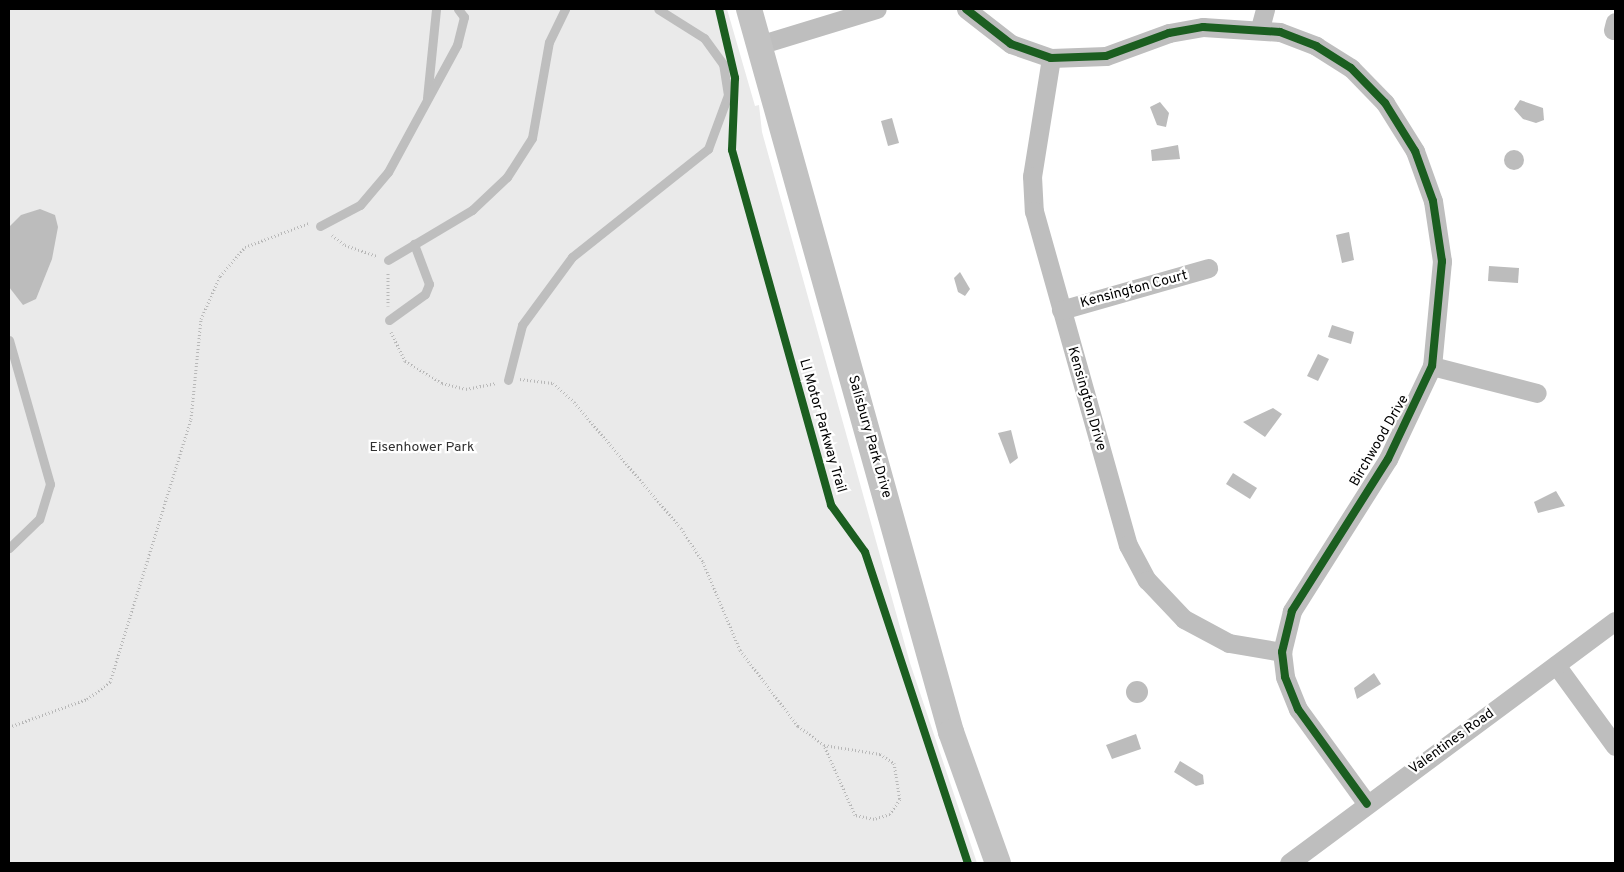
<!DOCTYPE html>
<style>
body{margin:0}
#map{position:relative;width:1624px;height:872px;overflow:hidden;background:#fff;font-family:Overpass,sans-serif}
div>[style]{position:absolute}
.green>*{inset:0;background:#eaeaea}
.water>*{inset:0;background:#bcbcbc}
.round{border-radius:50%}
.path>*{height:3px;margin-top:-1.5px;transform-origin:0;background:repeating-linear-gradient(90deg,#b8b8b8 0 1px,transparent 0 3.5px)}
.service>*{height:9px;margin:-4.5px;padding:0 4.5px;transform-origin:4.5px;border-radius:4.5px;background:#bebebe}
.minor>*{height:19px;margin:-9.5px;padding:0 9.5px;transform-origin:9.5px;border-radius:9.5px;background:#bebebe}
.secondary>*{height:26px;margin:-13px;padding:0 13px;transform-origin:13px;border-radius:13px;background:#c2c2c2}
.cycleway>*{height:8px;margin:-4px;padding:0 4px;transform-origin:4px;border-radius:4px;background:#1b5e20}
span{translate:-50% -50%;white-space:nowrap;text-align:center;line-height:1.15;-webkit-text-stroke:4.5px #fff;paint-order:stroke}
.street-label{font-size:14px;color:#000}
.park-label{font-size:14px;color:#303030}
.frame{position:absolute;inset:0;border:10px solid #000;pointer-events:none}
</style>
<div id="map">
<div class="green">
<i style="clip-path:polygon(9px 9px,727px 9px,755px 106px,759px 105px,762px 132px,910px 663px,977px 863px,9px 863px)"></i>
</div>
<div class="water">
<i style="clip-path:polygon(1520px 100px,1543px 108px,1544px 120px,1536px 123px,1523px 119px,1514px 109px)"></i>
<i style="clip-path:polygon(1160px 102px,1169px 113px,1166px 127px,1157px 125px,1150px 107px)"></i>
<i style="clip-path:polygon(892px 118px,899px 143px,888px 146px,881px 121px)"></i>
<i style="clip-path:polygon(1178px 145px,1180px 159px,1152px 161px,1151px 150px)"></i>
<i class="round" style="left:1504px;top:150px;width:20px;height:20px"></i>
<i style="clip-path:polygon(40px 209px,55px 215px,58px 227px,52px 259px,36px 299px,23px 305px,9px 287px,9px 227px,21px 215px)"></i>
<i style="clip-path:polygon(1349px 232px,1354px 260px,1342px 263px,1336px 235px)"></i>
<i style="clip-path:polygon(1489px 266px,1519px 268px,1518px 283px,1488px 281px)"></i>
<i style="clip-path:polygon(960px 272px,970px 289px,965px 296px,958px 292px,954px 278px)"></i>
<i style="clip-path:polygon(1332px 325px,1354px 332px,1351px 344px,1328px 337px)"></i>
<i style="clip-path:polygon(1318px 354px,1329px 359px,1318px 381px,1307px 376px)"></i>
<i style="clip-path:polygon(1273px 408px,1282px 414px,1265px 437px,1243px 422px)"></i>
<i style="clip-path:polygon(1011px 430px,1018px 458px,1010px 464px,998px 433px)"></i>
<i style="clip-path:polygon(1233px 473px,1257px 488px,1250px 499px,1226px 484px)"></i>
<i style="clip-path:polygon(1556px 491px,1565px 506px,1538px 513px,1534px 502px)"></i>
<i style="clip-path:polygon(1374px 673px,1381px 684px,1357px 699px,1354px 688px)"></i>
<i class="round" style="left:1126px;top:681px;width:22px;height:22px"></i>
<i style="clip-path:polygon(1136px 734px,1141px 749px,1112px 759px,1106px 745px)"></i>
<i style="clip-path:polygon(1180px 761px,1203px 775px,1204px 784px,1196px 786px,1174px 772px)"></i>
</div>
<div class="path">
<i style="left:332px;top:235px;width:16px;rotate:38deg"></i>
<i style="left:345px;top:245px;width:34px;rotate:19deg"></i>
<i style="left:388px;top:306px;width:34px;rotate:-90deg"></i>
<i style="left:391px;top:332px;width:32px;rotate:64deg"></i>
<i style="left:405px;top:361px;width:43px;rotate:30.7deg"></i>
<i style="left:442px;top:383px;width:25px;rotate:14deg"></i>
<i style="left:466px;top:389px;width:31px;rotate:-11deg"></i>
<i style="left:520px;top:379px;width:33px;rotate:7deg"></i>
<i style="left:553px;top:383px;width:28px;rotate:42deg"></i>
<i style="left:574px;top:402px;width:165px;rotate:49.7deg"></i>
<i style="left:681px;top:528px;width:40px;rotate:57.1deg"></i>
<i style="left:703px;top:562px;width:95px;rotate:67.2deg"></i>
<i style="left:740px;top:650px;width:96px;rotate:52.7deg"></i>
<i style="left:798px;top:726px;width:32px;rotate:36deg"></i>
<i style="left:824px;top:745px;width:57px;rotate:9.1deg"></i>
<i style="left:880px;top:754px;width:17px;rotate:33deg"></i>
<i style="left:894px;top:763px;width:36px;rotate:81deg"></i>
<i style="left:900px;top:799px;width:18px;rotate:124deg"></i>
<i style="left:890px;top:814px;width:17px;rotate:163deg"></i>
<i style="left:874px;top:819px;width:19px;rotate:-168deg"></i>
<i style="left:855px;top:815px;width:77px;rotate:-113.9deg"></i>
<i style="left:9px;top:727px;width:83px;rotate:-19.7deg"></i>
<i style="left:87px;top:699px;width:29px;rotate:-36deg"></i>
<i style="left:110px;top:682px;width:275px;rotate:-72.9deg"></i>
<i style="left:191px;top:419px;width:100px;rotate:-84.3deg"></i>
<i style="left:201px;top:319px;width:47px;rotate:-66.2deg"></i>
<i style="left:220px;top:276px;width:38px;rotate:-49deg"></i>
<i style="left:245px;top:247px;width:68px;rotate:-20.6deg"></i>
</div>
<div class="service">
<i style="left:427px;top:98px;width:89px;rotate:-84.2deg"></i>
<i style="left:320px;top:226px;width:45px;rotate:-27.7deg"></i>
<i style="left:360px;top:205px;width:43px;rotate:-49.7deg"></i>
<i style="left:388px;top:172px;width:145px;rotate:-61.5deg"></i>
<i style="left:457px;top:45px;width:29px;rotate:-76deg"></i>
<i style="left:464px;top:17px;width:10px;rotate:-127deg"></i>
<i style="left:388px;top:260px;width:98px;rotate:-30.8deg"></i>
<i style="left:472px;top:210px;width:48px;rotate:-43.3deg"></i>
<i style="left:507px;top:177px;width:46px;rotate:-57.3deg"></i>
<i style="left:532px;top:138px;width:97px;rotate:-80deg"></i>
<i style="left:549px;top:42px;width:37px;rotate:-64deg"></i>
<i style="left:389px;top:320px;width:44px;rotate:-35.8deg"></i>
<i style="left:425px;top:294px;width:11px;rotate:-68deg"></i>
<i style="left:429px;top:284px;width:43px;rotate:-110.6deg"></i>
<i style="left:9px;top:340px;width:150px;rotate:74.1deg"></i>
<i style="left:50px;top:484px;width:37px;rotate:107deg"></i>
<i style="left:39px;top:519px;width:42px;rotate:136deg"></i>
<i style="left:508px;top:380px;width:57px;rotate:-75.7deg"></i>
<i style="left:522px;top:325px;width:84px;rotate:-53.7deg"></i>
<i style="left:572px;top:257px;width:174px;rotate:-38.5deg"></i>
<i style="left:708px;top:149px;width:58px;rotate:-69.7deg"></i>
<i style="left:728px;top:95px;width:31px;rotate:-99deg"></i>
<i style="left:723px;top:64px;width:32px;rotate:-126deg"></i>
<i style="left:704px;top:38px;width:54px;rotate:-147.8deg"></i>
</div>
<div class="minor">
<i style="left:966px;top:9px;width:57px;rotate:37.9deg"></i>
<i style="left:1011px;top:44px;width:42px;rotate:19.3deg"></i>
<i style="left:1051px;top:58px;width:55px;rotate:-2.1deg"></i>
<i style="left:1106px;top:56px;width:67px;rotate:-20.1deg"></i>
<i style="left:1169px;top:33px;width:35px;rotate:-10deg"></i>
<i style="left:1203px;top:27px;width:77px;rotate:3.7deg"></i>
<i style="left:1280px;top:32px;width:39px;rotate:21deg"></i>
<i style="left:1316px;top:46px;width:41px;rotate:32.2deg"></i>
<i style="left:1351px;top:68px;width:49px;rotate:45.8deg"></i>
<i style="left:1385px;top:103px;width:57px;rotate:58deg"></i>
<i style="left:1415px;top:151px;width:53px;rotate:70.2deg"></i>
<i style="left:1433px;top:201px;width:61px;rotate:81.5deg"></i>
<i style="left:1442px;top:261px;width:105px;rotate:95.4deg"></i>
<i style="left:1432px;top:366px;width:103px;rotate:115.3deg"></i>
<i style="left:1388px;top:459px;width:180px;rotate:122.3deg"></i>
<i style="left:1292px;top:611px;width:42px;rotate:103.7deg"></i>
<i style="left:1282px;top:652px;width:25px;rotate:83deg"></i>
<i style="left:1285px;top:677px;width:35px;rotate:68deg"></i>
<i style="left:1298px;top:709px;width:117px;rotate:54deg"></i>
<i style="left:1260px;top:28px;width:20px;rotate:-75deg"></i>
<i style="left:1613px;top:30px;width:8px;rotate:-76deg"></i>
<i style="left:759px;top:45px;width:123px;rotate:-17deg"></i>
<i style="left:1051px;top:58px;width:120px;rotate:99.1deg"></i>
<i style="left:1032px;top:176px;width:35px;rotate:87deg"></i>
<i style="left:1034px;top:211px;width:347px;rotate:74.3deg"></i>
<i style="left:1128px;top:545px;width:40px;rotate:62deg"></i>
<i style="left:1147px;top:580px;width:54px;rotate:46.5deg"></i>
<i style="left:1184px;top:619px;width:51px;rotate:28.1deg"></i>
<i style="left:1229px;top:643px;width:54px;rotate:9.6deg"></i>
<i style="left:1061px;top:310px;width:153px;rotate:-15.9deg"></i>
<i style="left:1432px;top:366px;width:108px;rotate:14.4deg"></i>
<i style="left:1556px;top:665px;width:100px;rotate:53.9deg"></i>
<i style="left:1289px;top:863px;width:406px;rotate:-36.6deg"></i>
</div>
<div class="secondary">
<i style="left:749px;top:9px;width:751px;rotate:74.39deg"></i>
<i style="left:951px;top:732px;width:139px;rotate:70.3deg"></i>
</div>
<div class="cycleway">
<i style="left:719px;top:9px;width:71px;rotate:76.9deg"></i>
<i style="left:735px;top:78px;width:72px;rotate:92.4deg"></i>
<i style="left:732px;top:150px;width:369px;rotate:74.4deg"></i>
<i style="left:831px;top:505px;width:58px;rotate:54.1deg"></i>
<i style="left:865px;top:552px;width:328px;rotate:71.7deg"></i>
<i style="left:966px;top:9px;width:57px;rotate:37.9deg"></i>
<i style="left:1011px;top:44px;width:42px;rotate:19.3deg"></i>
<i style="left:1051px;top:58px;width:55px;rotate:-2.1deg"></i>
<i style="left:1106px;top:56px;width:67px;rotate:-20.1deg"></i>
<i style="left:1169px;top:33px;width:35px;rotate:-10deg"></i>
<i style="left:1203px;top:27px;width:77px;rotate:3.7deg"></i>
<i style="left:1280px;top:32px;width:39px;rotate:21deg"></i>
<i style="left:1316px;top:46px;width:41px;rotate:32.2deg"></i>
<i style="left:1351px;top:68px;width:49px;rotate:45.8deg"></i>
<i style="left:1385px;top:103px;width:57px;rotate:58deg"></i>
<i style="left:1415px;top:151px;width:53px;rotate:70.2deg"></i>
<i style="left:1433px;top:201px;width:61px;rotate:81.5deg"></i>
<i style="left:1442px;top:261px;width:105px;rotate:95.4deg"></i>
<i style="left:1432px;top:366px;width:103px;rotate:115.3deg"></i>
<i style="left:1388px;top:459px;width:180px;rotate:122.3deg"></i>
<i style="left:1292px;top:611px;width:42px;rotate:103.7deg"></i>
<i style="left:1282px;top:652px;width:25px;rotate:83deg"></i>
<i style="left:1285px;top:677px;width:35px;rotate:68deg"></i>
<i style="left:1298px;top:709px;width:117px;rotate:54deg"></i>
</div>
<div class="street-label">
<span style="left:1134px;top:290px;rotate:-15deg">Kensington Court</span>
<span style="left:1086px;top:399px;rotate:74deg">Kensington Drive</span>
<span style="left:822px;top:426px;rotate:74deg">LI Motor Parkway Trail</span>
<span style="left:869px;top:437px;rotate:74deg">Salisbury Park Drive</span>
<span style="left:1380px;top:441px;rotate:-60deg">Birchwood Drive</span>
<span style="left:1452px;top:742px;rotate:-36deg">Valentines Road</span>
</div>
<div class="park-label">
<span style="left:422px;top:448px">Eisenhower Park</span>
</div>
<div class="frame"></div>
</div>
